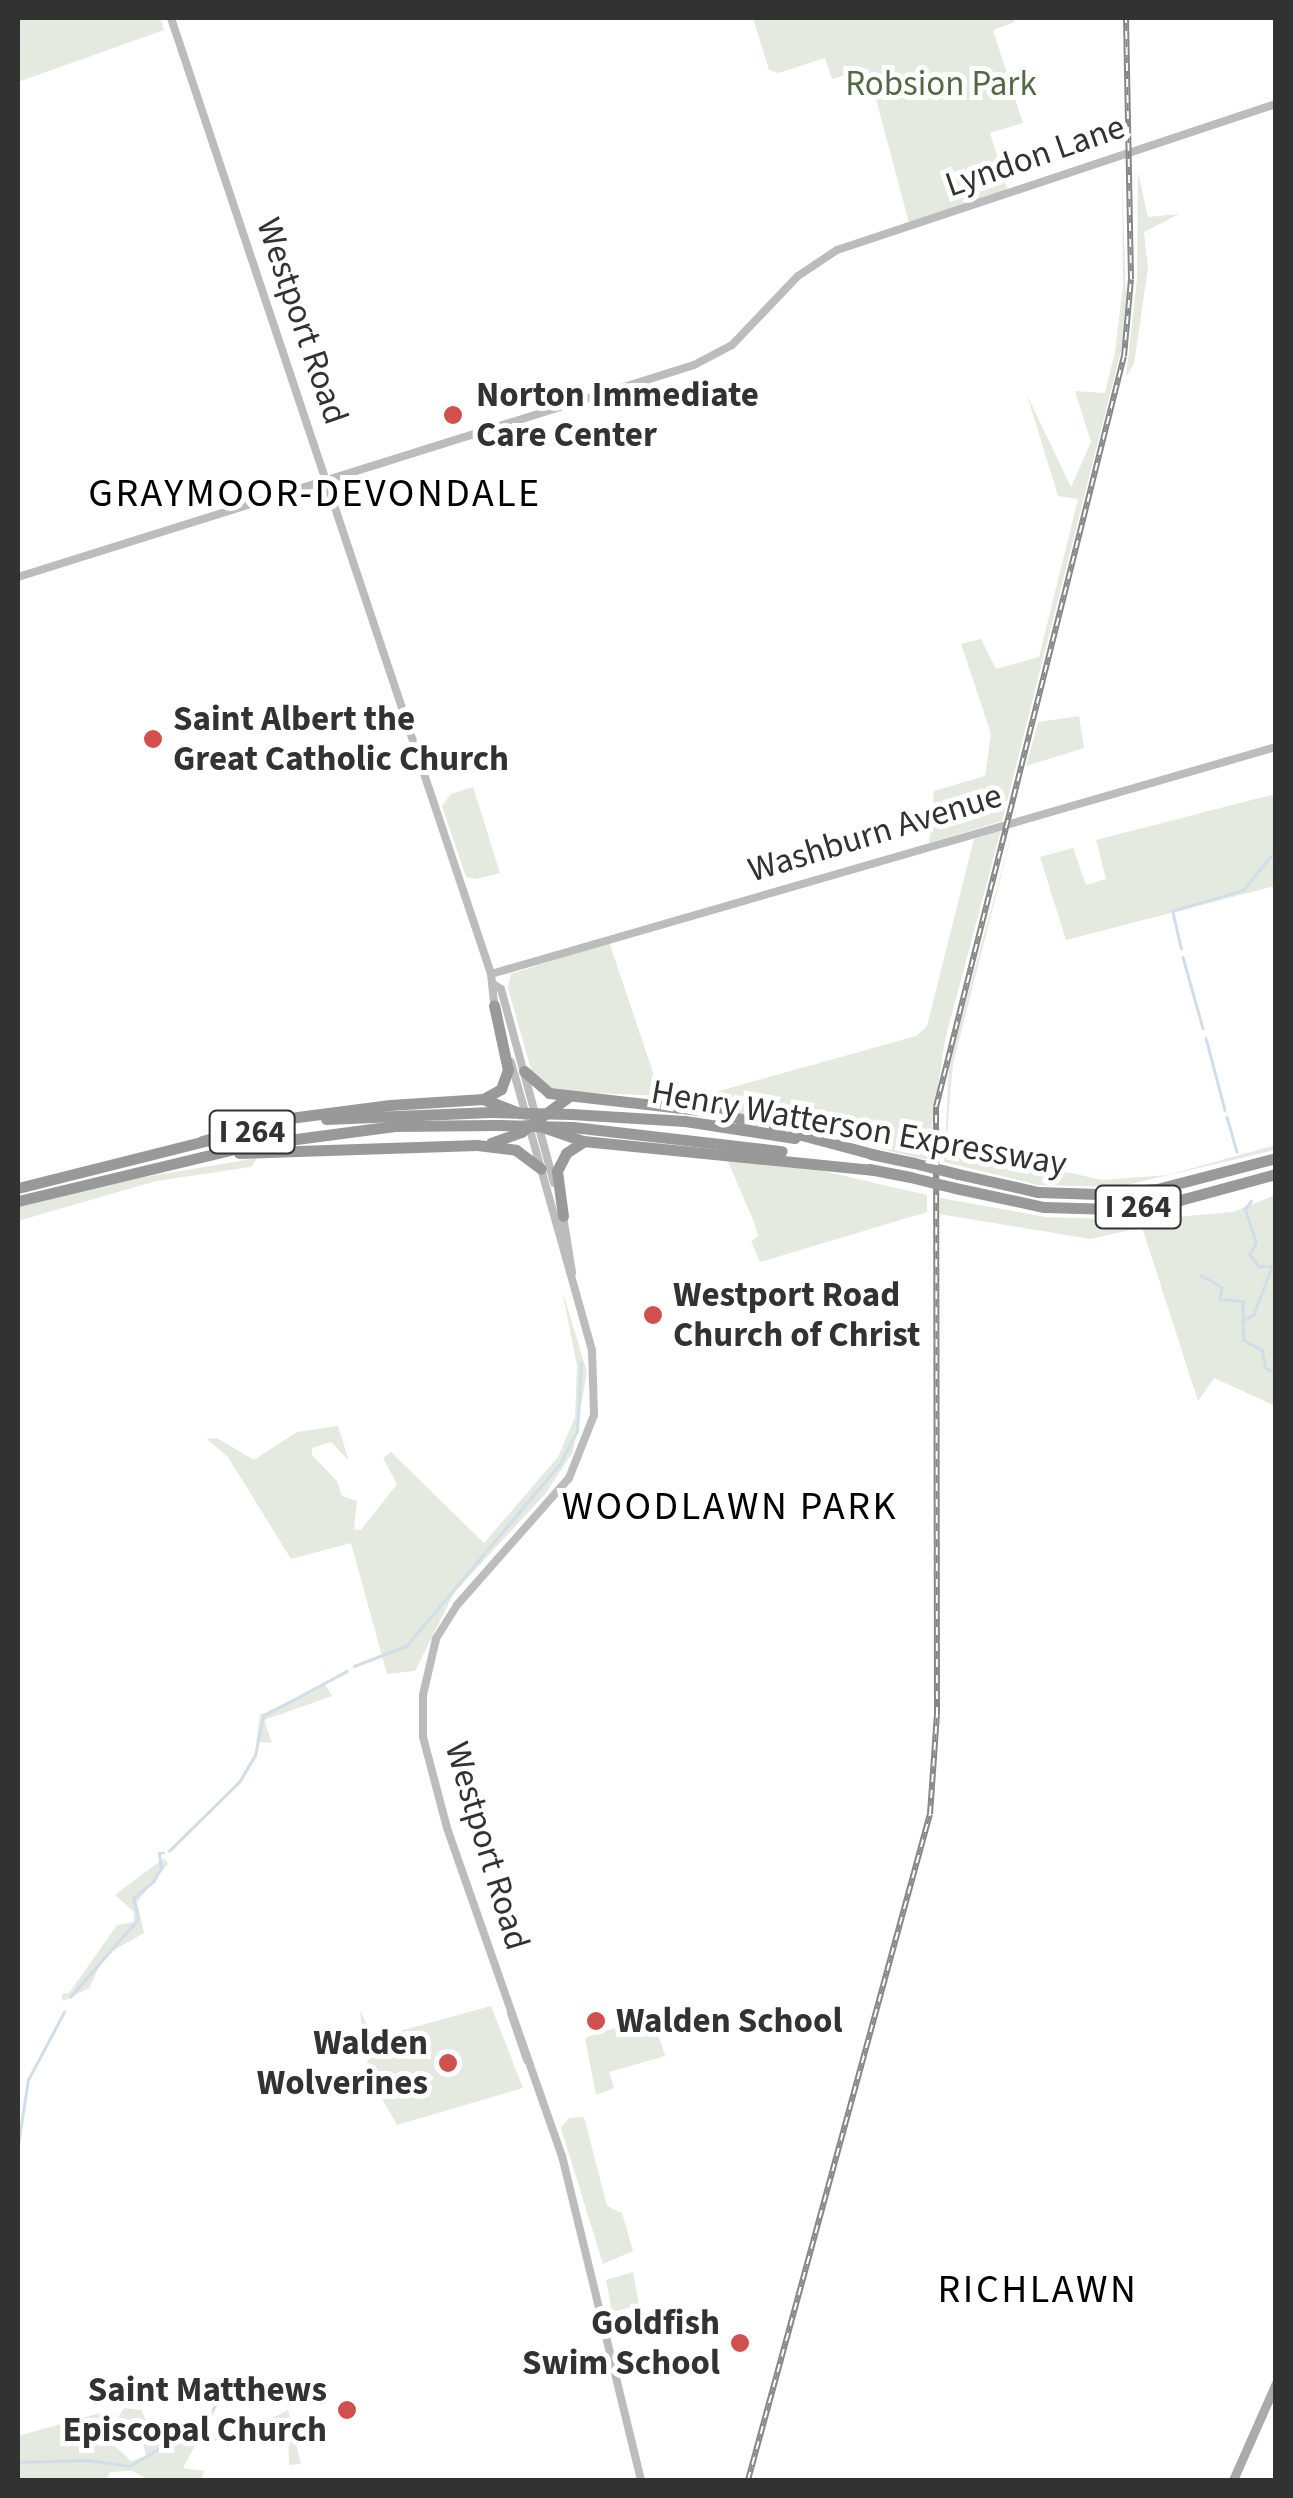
<!DOCTYPE html>
<style>
body{margin:0}
#map{position:relative;width:1293px;height:2498px;overflow:hidden;background:#fff;font-family:"Source Sans 3",sans-serif}
div>[style]{position:absolute}
.green>*{inset:0;background:#e4eadf}
.stream>*{height:2.5px;margin:-1.25px;padding:0 1.25px;transform-origin:1.25px;border-radius:1.25px;background:#d1deea}
.secondary>*{height:8px;margin:-4px;padding:0 4px;transform-origin:4px;border-radius:4px;background:#bcbcbc}
.primary>*{height:9px;margin:-4.5px;padding:0 4.5px;transform-origin:4.5px;border-radius:4.5px;background:#aaa}
.highway>*{height:11px;margin:-5.5px;padding:0 5.5px;transform-origin:5.5px;border-radius:5.5px;background:#999}
.rail>*{height:6px;margin-top:-3px;transform-origin:0;background:repeating-linear-gradient(90deg,#fff 0 8px,#878787 0 16px);box-sizing:border-box;border-block:2px solid #878787}
.highway-bridge>*{height:11px;margin:-5.5px;padding:0 5.5px;transform-origin:5.5px;border-radius:5.5px;background:#999}
.dots>*{width:28px;height:28px;translate:-50% -50%;box-sizing:border-box;border:5px solid #fff;border-radius:50%}
span{translate:-50% -50%;white-space:nowrap;text-align:center;line-height:1.15;-webkit-text-stroke:10px #fff;paint-order:stroke}
.shield-label span{padding:2px 8px;background:#fff;border:2px solid;border-radius:8px;-webkit-text-stroke-width:0}
.shield-label{font-size:32px;color:#323232;font-weight:700}
.park-label{font-size:35px;color:#526944}
.street-label{font-size:35px;color:#323232}
.poi-label{font-size:35px;color:#323232;font-weight:700}
.left{translate:0 -50%;text-align:left}
.right{translate:-100% -50%;text-align:right}
.quarter-label{font-size:40px;color:#000;letter-spacing:2.5px}
.frame{position:absolute;inset:0;border:20px solid #323232;pointer-events:none}
</style>
<div id="map">
<div class="green">
<i style="clip-path:polygon(18px 18px,160px 18px,164px 30px,18px 82px)"></i>
<i style="clip-path:polygon(753px 18px,1013px 18px,1015px 22px,993px 30px,1023px 123px,990px 133px,1008px 192px,909px 223px,868px 69px,832px 79px,825px 58px,778px 73px,769px 70px)"></i>
<i style="clip-path:polygon(1122px 167px,1126px 299px,1121px 351px,1002px 821px,929px 843px,934px 791px,985px 776px,991px 734px,961px 644px,981px 639px,996px 669px,1039px 657px,1078px 499px,1058px 496px,1027px 395px,1071px 487px,1091px 442px,1075px 391px,1105px 393px,1115px 352px,1123px 286px)"></i>
<i style="clip-path:polygon(1138px 172px,1148px 217px,1179px 214px,1144px 232px,1148px 268px,1134px 364px,1126px 377px,1137px 278px)"></i>
<i style="clip-path:polygon(1079px 716px,1084px 748px,1026px 766px,1038px 722px)"></i>
<i style="clip-path:polygon(473px 787px,500px 873px,476px 879px,466px 877px,442px 806px,451px 794px)"></i>
<i style="clip-path:polygon(1275px 794px,1275px 886px,1066px 940px,1040px 857px,1073px 848px,1086px 885px,1106px 879px,1096px 840px)"></i>
<i style="clip-path:polygon(1013px 829px,953px 1064px,946px 1145px,1102px 1180px,1168px 1175px,1276px 1145px,1275px 1150px,1118px 1187px,1038px 1185px,944px 1162px,949px 1063px)"></i>
<i style="clip-path:polygon(1001px 830px,945px 1040px,927px 1160px,683px 1101px,916px 1036px,927px 1026px,974px 839px)"></i>
<i style="clip-path:polygon(609px 942px,661px 1096px,556px 1091px,532px 1073px,508px 988px,511px 974px)"></i>
<i style="clip-path:polygon(726px 1157px,801px 1166px,927px 1195px,927px 1212px,760px 1262px,751px 1241px,758px 1236px,754px 1222px)"></i>
<i style="clip-path:polygon(257px 1158px,251px 1167px,156px 1181px,18px 1221px,18px 1207px,97px 1185px)"></i>
<i style="clip-path:polygon(1275px 1195px,1275px 1406px,1214px 1378px,1198px 1401px,1142px 1227px,1091px 1239px,939px 1214px,940px 1198px,1046px 1217px,1139px 1220px,1233px 1212px)"></i>
<i style="clip-path:polygon(562px 1290px,587px 1372px,573px 1452px,545px 1494px,454px 1593px,415px 1671px,387px 1674px,351px 1543px,291px 1559px,228px 1457px,207px 1439px,217px 1438px,254px 1460px,297px 1432px,338px 1426px,349px 1461px,331px 1442px,312px 1448px,312px 1455px,337px 1481px,342px 1496px,357px 1501px,354px 1529px,361px 1530px,397px 1484px,383px 1458px,391px 1452px,484px 1543px,558px 1457px,575px 1417px,577px 1366px)"></i>
<i style="clip-path:polygon(325px 1684px,332px 1696px,264px 1720px,272px 1743px,256px 1742px,260px 1715px)"></i>
<i style="clip-path:polygon(164px 1858px,168px 1864px,137px 1902px,144px 1933px,105px 1955px,89px 1988px,63px 2001px,62px 1994px,69px 1993px,117px 1925px,134px 1922px,134px 1912px,115px 1895px)"></i>
<i style="clip-path:polygon(491px 2006px,523px 2088px,397px 2125px,365px 2068px,373px 2050px,363px 2041px,360px 2011px,374px 2038px)"></i>
<i style="clip-path:polygon(652px 2015px,665px 2056px,609px 2072px,614px 2088px,596px 2095px,585px 2038px)"></i>
<i style="clip-path:polygon(584px 2117px,607px 2206px,622px 2213px,633px 2251px,603px 2264px,561px 2128px,569px 2118px)"></i>
<i style="clip-path:polygon(633px 2272px,639px 2305px,612px 2312px,606px 2280px)"></i>
<i style="clip-path:polygon(124px 2408px,141px 2410px,157px 2442px,259px 2425px,288px 2410px,301px 2464px,289px 2465px,288px 2435px,271px 2427px,195px 2446px,183px 2468px,204px 2471px,201px 2480px,149px 2480px,132px 2471px,110px 2472px,107px 2480px,18px 2480px,18px 2436px,107px 2411px,115px 2446px,131px 2461px,146px 2456px,138px 2422px,118px 2417px)"></i>
</div>
<div class="stream">
<i style="left:1181px;top:949px;width:39px;rotate:-103deg"></i>
<i style="left:1172px;top:911px;width:74px;rotate:-16.5deg"></i>
<i style="left:1243px;top:890px;width:52px;rotate:-50.5deg"></i>
<i style="left:1183px;top:957px;width:74px;rotate:74.3deg"></i>
<i style="left:1206px;top:1038px;width:74px;rotate:75.2deg"></i>
<i style="left:1227px;top:1117px;width:36px;rotate:74deg"></i>
<i style="left:1201px;top:1275px;width:24px;rotate:30deg"></i>
<i style="left:1222px;top:1287px;width:12px;rotate:99deg"></i>
<i style="left:1220px;top:1299px;width:23px;rotate:5deg"></i>
<i style="left:1243px;top:1301px;width:39px;rotate:89deg"></i>
<i style="left:1244px;top:1340px;width:21px;rotate:29deg"></i>
<i style="left:1262px;top:1350px;width:18px;rotate:77deg"></i>
<i style="left:1266px;top:1368px;width:11px;rotate:27deg"></i>
<i style="left:1241px;top:1321px;width:13px;rotate:-27deg"></i>
<i style="left:1253px;top:1315px;width:53px;rotate:-68.8deg"></i>
<i style="left:1272px;top:1266px;width:13px;rotate:176deg"></i>
<i style="left:1259px;top:1267px;width:16px;rotate:-128deg"></i>
<i style="left:1249px;top:1254px;width:13px;rotate:-58deg"></i>
<i style="left:1256px;top:1243px;width:36px;rotate:-108deg"></i>
<i style="left:1245px;top:1209px;width:10px;rotate:-53deg"></i>
<i style="left:354px;top:1666px;width:56px;rotate:-21deg"></i>
<i style="left:406px;top:1646px;width:237px;rotate:-49.8deg"></i>
<i style="left:559px;top:1465px;width:38px;rotate:-62deg"></i>
<i style="left:577px;top:1431px;width:68px;rotate:-86.6deg"></i>
<i style="left:169px;top:1851px;width:98px;rotate:-44.6deg"></i>
<i style="left:239px;top:1782px;width:31px;rotate:-59deg"></i>
<i style="left:255px;top:1755px;width:40px;rotate:-78deg"></i>
<i style="left:263px;top:1716px;width:95px;rotate:-28.2deg"></i>
<i style="left:70px;top:1997px;width:103px;rotate:-48.9deg"></i>
<i style="left:138px;top:1919px;width:22px;rotate:-103deg"></i>
<i style="left:133px;top:1898px;width:26px;rotate:-39deg"></i>
<i style="left:153px;top:1882px;width:16px;rotate:-60deg"></i>
<i style="left:161px;top:1868px;width:15px;rotate:-98deg"></i>
<i style="left:159px;top:1853px;width:5px"></i>
<i style="left:18px;top:2145px;width:66px;rotate:-81.3deg"></i>
<i style="left:28px;top:2080px;width:77px;rotate:-62.1deg"></i>
<i style="left:18px;top:2462px;width:70px;rotate:-1.6deg"></i>
<i style="left:88px;top:2460px;width:42px;rotate:8.1deg"></i>
<i style="left:130px;top:2466px;width:91px;rotate:-31.1deg"></i>
<i style="left:208px;top:2419px;width:46px;rotate:-62.9deg"></i>
</div>
<div class="secondary">
<i style="left:171px;top:18px;width:1008px;rotate:71.49deg"></i>
<i style="left:491px;top:974px;width:31px;rotate:84deg"></i>
<i style="left:18px;top:577px;width:708px;rotate:-17.41deg"></i>
<i style="left:694px;top:365px;width:43px;rotate:-27.8deg"></i>
<i style="left:732px;top:345px;width:95px;rotate:-46.3deg"></i>
<i style="left:798px;top:276px;width:47px;rotate:-33.7deg"></i>
<i style="left:837px;top:250px;width:463px;rotate:-18.4deg"></i>
<i style="left:491px;top:974px;width:817px;rotate:-16.13deg"></i>
<i style="left:493px;top:984px;width:9px;rotate:32deg"></i>
<i style="left:501px;top:989px;width:201px;rotate:74.7deg"></i>
<i style="left:511px;top:1062px;width:299px;rotate:74.3deg"></i>
<i style="left:592px;top:1350px;width:65px;rotate:88.2deg"></i>
<i style="left:594px;top:1415px;width:68px;rotate:111.6deg"></i>
<i style="left:569px;top:1478px;width:169px;rotate:131.4deg"></i>
<i style="left:457px;top:1605px;width:40px;rotate:122deg"></i>
<i style="left:436px;top:1639px;width:57px;rotate:103.1deg"></i>
<i style="left:423px;top:1695px;width:42px;rotate:90deg"></i>
<i style="left:423px;top:1737px;width:94px;rotate:75.2deg"></i>
<i style="left:447px;top:1828px;width:348px;rotate:70.7deg"></i>
<i style="left:562px;top:2156px;width:333px;rotate:76.3deg"></i>
<i style="left:563px;top:1216px;width:57px;rotate:80.9deg"></i>
<i style="left:511px;top:2013px;width:50px;rotate:71.2deg"></i>
</div>
<div class="primary">
<i style="left:1233px;top:2480px;width:106px;rotate:-66.1deg"></i>
</div>
<div class="highway">
<i style="left:524px;top:1071px;width:33px;rotate:41deg"></i>
<i style="left:549px;top:1093px;width:167px;rotate:6.5deg"></i>
<i style="left:715px;top:1112px;width:168px;rotate:14.9deg"></i>
<i style="left:485px;top:1098px;width:18px;rotate:-29deg"></i>
<i style="left:501px;top:1089px;width:20px;rotate:-70deg"></i>
<i style="left:508px;top:1070px;width:66px;rotate:-102.2deg"></i>
<i style="left:571px;top:1114px;width:114px;rotate:3.5deg"></i>
<i style="left:685px;top:1121px;width:111px;rotate:8.8deg"></i>
<i style="left:326px;top:1119px;width:165px;rotate:-2.4deg"></i>
<i style="left:540px;top:1126px;width:46px;rotate:19.2deg"></i>
<i style="left:583px;top:1141px;width:293px;rotate:5.7deg"></i>
<i style="left:573px;top:1127px;width:210px;rotate:6.6deg"></i>
<i style="left:202px;top:1141px;width:83px;rotate:-15.4deg"></i>
<i style="left:282px;top:1119px;width:109px;rotate:-7.4deg"></i>
<i style="left:390px;top:1105px;width:93px;rotate:-3.7deg"></i>
<i style="left:483px;top:1099px;width:40px;rotate:21deg"></i>
<i style="left:491px;top:1143px;width:32px;rotate:-20deg"></i>
<i style="left:521px;top:1132px;width:57px;rotate:-36.5deg"></i>
<i style="left:239px;top:1153px;width:238px;rotate:-1.9deg"></i>
<i style="left:477px;top:1145px;width:39px;rotate:7deg"></i>
<i style="left:516px;top:1150px;width:31px;rotate:37deg"></i>
<i style="left:871px;top:1154px;width:44px;rotate:11.8deg"></i>
<i style="left:869px;top:1169px;width:42px;rotate:11deg"></i>
<i style="left:958px;top:1174px;width:82px;rotate:12.7deg"></i>
<i style="left:1038px;top:1192px;width:60px;rotate:1.9deg"></i>
<i style="left:1098px;top:1194px;width:59px;rotate:-4.8deg"></i>
<i style="left:1157px;top:1189px;width:123px;rotate:-14.6deg"></i>
<i style="left:18px;top:1188px;width:197px;rotate:-14.1deg"></i>
<i style="left:955px;top:1188px;width:91px;rotate:12.1deg"></i>
<i style="left:1044px;top:1207px;width:69px;rotate:1.7deg"></i>
<i style="left:1113px;top:1209px;width:68px;rotate:-7.7deg"></i>
<i style="left:1180px;top:1200px;width:99px;rotate:-15.2deg"></i>
<i style="left:18px;top:1201px;width:240px;rotate:-13.5deg"></i>
<i style="left:251px;top:1145px;width:145px;rotate:-7.5deg"></i>
<i style="left:395px;top:1126px;width:101px;rotate:-0.6deg"></i>
<i style="left:563px;top:1216px;width:45px;rotate:-97.6deg"></i>
<i style="left:557px;top:1171px;width:20px;rotate:-63deg"></i>
<i style="left:566px;top:1153px;width:20px;rotate:-33deg"></i>
</div>
<div class="rail">
<i style="left:748px;top:2480px;width:690px;rotate:-74.72deg"></i>
<i style="left:930px;top:1814px;width:99px;rotate:-86deg"></i>
<i style="left:937px;top:1715px;width:608px;rotate:-90.09deg"></i>
<i style="left:936px;top:1107px;width:774px;rotate:-75.95deg"></i>
<i style="left:1124px;top:356px;width:77px;rotate:-84.8deg"></i>
<i style="left:1131px;top:279px;width:261px;rotate:-91.1deg"></i>
</div>
<div class="highway-bridge">
<i style="left:491px;top:1112px;width:80px;rotate:1.4deg"></i>
<i style="left:496px;top:1125px;width:77px;rotate:1.5deg"></i>
<i style="left:914px;top:1163px;width:45px;rotate:14deg"></i>
<i style="left:910px;top:1177px;width:46px;rotate:13.7deg"></i>
</div>
<div class="dots">
<i style="left:453px;top:415px;background:#d14f4c"></i>
<i style="left:153px;top:739px;background:#d14f4c"></i>
<i style="left:653px;top:1315px;background:#d14f4c"></i>
<i style="left:596px;top:2021px;background:#d14f4c"></i>
<i style="left:448px;top:2063px;background:#d14f4c"></i>
<i style="left:740px;top:2343px;background:#d14f4c"></i>
<i style="left:347px;top:2410px;background:#d14f4c"></i>
</div>
<div class="shield-label">
<span style="left:252px;top:1132px">I 264</span>
<span style="left:1138px;top:1207px">I 264</span>
</div>
<div class="park-label">
<span style="left:941px;top:84px">Robsion Park</span>
</div>
<div class="street-label">
<span style="left:1035px;top:156px;rotate:-19deg">Lyndon Lane</span>
<span style="left:302px;top:321px;rotate:71deg">Westport Road</span>
<span style="left:875px;top:833px;rotate:-17deg">Washburn Avenue</span>
<span style="left:859px;top:1128px;rotate:10deg">Henry Watterson Expressway</span>
<span style="left:487px;top:1846px;rotate:73deg">Westport Road</span>
</div>
<div class="poi-label">
<span class="left" style="left:476px;top:415px">Norton Immediate<br>Care Center</span>
<span class="left" style="left:173px;top:739px">Saint Albert the<br>Great Catholic Church</span>
<span class="left" style="left:673px;top:1315px">Westport Road<br>Church of Christ</span>
<span class="left" style="left:616px;top:2021px">Walden School</span>
<span class="right" style="left:428px;top:2063px">Walden<br>Wolverines</span>
<span class="right" style="left:720px;top:2343px">Goldfish<br>Swim School</span>
<span class="right" style="left:327px;top:2410px">Saint Matthews<br>Episcopal Church</span>
</div>
<div class="quarter-label">
<span style="left:315px;top:494px">GRAYMOOR-DEVONDALE</span>
<span style="left:730px;top:1507px">WOODLAWN PARK</span>
<span style="left:1038px;top:2290px">RICHLAWN</span>
</div>
<div class="frame"></div>
</div>
